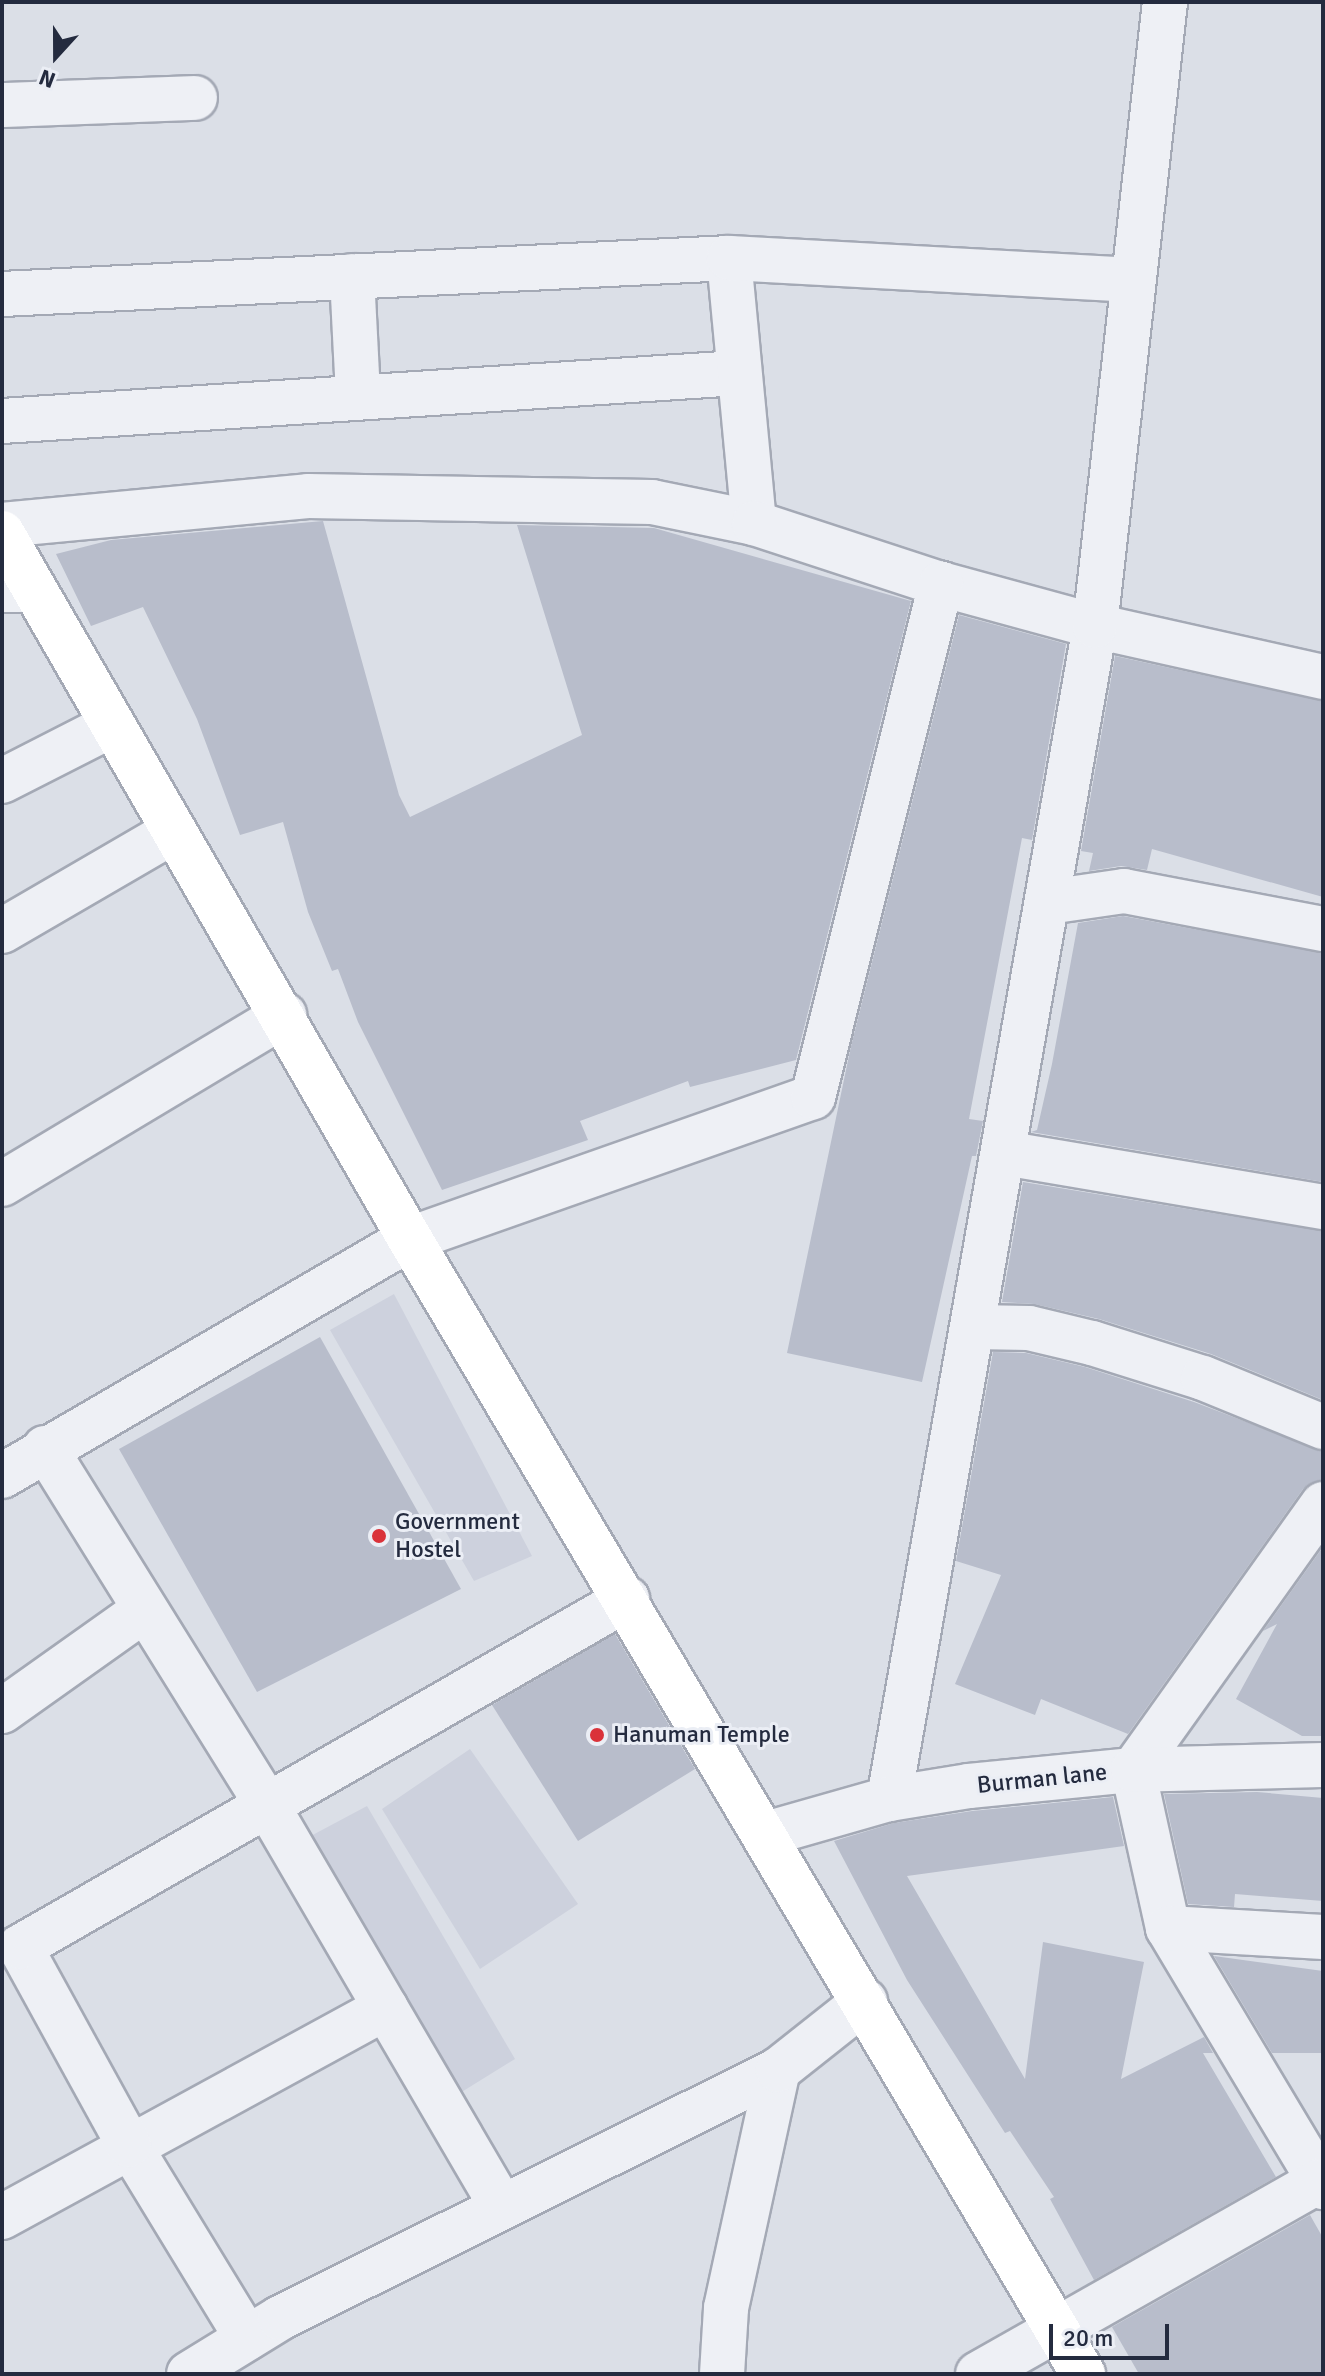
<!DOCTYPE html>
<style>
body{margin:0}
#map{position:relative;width:1325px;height:2376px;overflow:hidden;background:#dbdfe7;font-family:Signika,sans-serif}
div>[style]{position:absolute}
.built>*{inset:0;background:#cdd1dd}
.building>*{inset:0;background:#b8bdcb}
.roads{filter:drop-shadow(2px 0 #a4a9b5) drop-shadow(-2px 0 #a4a9b5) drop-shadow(0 2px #a4a9b5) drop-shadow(0 -2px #a4a9b5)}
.minor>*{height:44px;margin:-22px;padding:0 22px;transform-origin:22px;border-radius:22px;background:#eef0f5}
.secondary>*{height:44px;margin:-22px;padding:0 22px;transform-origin:22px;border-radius:22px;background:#fff}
.dots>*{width:22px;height:22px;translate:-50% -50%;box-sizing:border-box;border:4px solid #ebeef5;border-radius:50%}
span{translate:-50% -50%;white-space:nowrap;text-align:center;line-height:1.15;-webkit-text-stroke:6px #ebeef5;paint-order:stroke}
.poi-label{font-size:24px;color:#242b3f}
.left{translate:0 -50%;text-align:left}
.street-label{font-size:24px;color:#242b3f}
.frame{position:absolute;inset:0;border:4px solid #242b3f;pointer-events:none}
.north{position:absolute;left:16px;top:16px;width:80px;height:80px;-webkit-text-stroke:6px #ebeef5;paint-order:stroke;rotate:201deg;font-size:22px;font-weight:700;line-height:32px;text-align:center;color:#242b3f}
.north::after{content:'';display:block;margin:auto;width:28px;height:36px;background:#242b3f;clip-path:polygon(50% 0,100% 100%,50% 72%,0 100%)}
.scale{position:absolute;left:1049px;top:2324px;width:120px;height:36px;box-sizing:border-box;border:4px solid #242b3f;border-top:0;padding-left:10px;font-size:24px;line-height:28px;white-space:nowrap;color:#242b3f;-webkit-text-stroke:6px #ebeef5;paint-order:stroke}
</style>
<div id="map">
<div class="built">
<i style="clip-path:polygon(394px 1294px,532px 1556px,474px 1581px,330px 1330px)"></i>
<i style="clip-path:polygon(470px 1749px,578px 1904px,480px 1969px,382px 1809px)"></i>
<i style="clip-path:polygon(367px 1806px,515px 2059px,460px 2093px,307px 1838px)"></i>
</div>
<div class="building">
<i style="clip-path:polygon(323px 521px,399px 795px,410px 817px,582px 735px,517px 525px,654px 528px,911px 601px,796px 1060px,690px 1087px,688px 1081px,580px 1121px,588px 1140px,442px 1190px,358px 1022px,338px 969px,332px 971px,308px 912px,283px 822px,240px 835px,197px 719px,143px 607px,91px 626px,56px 554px,111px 540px)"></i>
<i style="clip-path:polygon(959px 615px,1066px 644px,1032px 840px,1022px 838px,969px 1119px,983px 1121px,976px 1156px,972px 1156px,922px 1382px,787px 1353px,851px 1046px)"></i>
<i style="clip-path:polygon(1115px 656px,1323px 701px,1323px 897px,1152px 849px,1147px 870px,1121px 866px,1089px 871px,1093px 853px,1081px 851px)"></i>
<i style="clip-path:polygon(1123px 916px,1323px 953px,1323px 1182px,1031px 1132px,1037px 1130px,1052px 1064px,1078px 923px)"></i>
<i style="clip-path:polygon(1023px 1182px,1323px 1231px,1323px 1400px,1211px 1354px,1099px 1319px,1034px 1304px,1002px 1302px)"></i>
<i style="clip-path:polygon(320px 1337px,461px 1589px,257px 1692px,119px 1449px)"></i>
<i style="clip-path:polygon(993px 1352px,1026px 1353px,1085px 1367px,1194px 1402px,1323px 1451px,1323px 1479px,1303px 1489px,1128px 1734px,1041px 1699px,1035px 1715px,955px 1684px,1001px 1575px,956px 1561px)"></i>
<i style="clip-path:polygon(1323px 1547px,1323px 1736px,1302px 1736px,1236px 1699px,1277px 1624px,1263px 1631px)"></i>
<i style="clip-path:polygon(615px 1634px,695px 1769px,578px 1841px,492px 1705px)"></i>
<i style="clip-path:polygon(1257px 1792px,1323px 1798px,1323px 1901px,1235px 1894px,1234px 1907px,1188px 1904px,1164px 1794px)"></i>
<i style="clip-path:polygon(1113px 1797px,1124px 1846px,907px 1876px,1025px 2079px,1043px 1942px,1144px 1962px,1121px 2079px,1204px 2037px,1213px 2053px,1203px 2053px,1276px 2177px,1094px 2280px,1050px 2199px,1054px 2197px,1010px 2131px,1005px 2133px,907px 1980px,834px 1841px,894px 1823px,972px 1811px)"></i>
<i style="clip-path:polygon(1214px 1956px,1323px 1971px,1323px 2053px,1272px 2053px)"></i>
<i style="clip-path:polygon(1310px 2215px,1323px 2238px,1323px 2374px,1139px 2374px,1112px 2327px)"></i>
</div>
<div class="roads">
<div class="minor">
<i style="left:2px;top:105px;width:193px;rotate:-2.1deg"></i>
<i style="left:352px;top:276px;width:119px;rotate:87.1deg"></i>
<i style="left:2px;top:294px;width:728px;rotate:-2.83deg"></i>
<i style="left:2px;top:421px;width:739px;rotate:-3.73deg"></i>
<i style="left:754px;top:523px;width:266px;rotate:-95.4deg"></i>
<i style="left:729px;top:258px;width:402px;rotate:3.1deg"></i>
<i style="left:2px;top:525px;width:307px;rotate:-5.4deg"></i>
<i style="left:308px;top:496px;width:344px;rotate:1deg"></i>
<i style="left:652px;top:502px;width:104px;rotate:11.6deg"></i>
<i style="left:754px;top:523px;width:197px;rotate:18.1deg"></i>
<i style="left:941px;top:584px;width:160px;rotate:15.3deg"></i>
<i style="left:1095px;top:626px;width:234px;rotate:12.6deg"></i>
<i style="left:2px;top:590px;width:29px"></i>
<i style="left:2px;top:781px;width:123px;rotate:-27deg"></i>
<i style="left:1048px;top:902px;width:77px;rotate:-8.2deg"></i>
<i style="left:1124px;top:891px;width:203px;rotate:10.8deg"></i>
<i style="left:2px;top:931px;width:199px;rotate:-30.2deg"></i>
<i style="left:1004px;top:1153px;width:324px;rotate:9.6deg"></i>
<i style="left:2px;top:1184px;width:329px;rotate:-30.9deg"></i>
<i style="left:975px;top:1327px;width:54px;rotate:1.1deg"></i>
<i style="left:1029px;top:1328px;width:65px;rotate:13.4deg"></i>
<i style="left:1092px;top:1343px;width:116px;rotate:17.5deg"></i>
<i style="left:1203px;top:1378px;width:130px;rotate:22.2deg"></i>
<i style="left:45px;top:1448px;width:420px;rotate:58.1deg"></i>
<i style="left:267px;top:1805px;width:466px;rotate:59.7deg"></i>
<i style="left:2px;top:1476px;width:472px;rotate:-30.2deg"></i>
<i style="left:410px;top:1239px;width:427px;rotate:-19.4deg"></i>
<i style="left:813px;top:1097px;width:529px;rotate:-75.99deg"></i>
<i style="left:1323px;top:1504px;width:327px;rotate:125.5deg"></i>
<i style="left:1133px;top:1770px;width:162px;rotate:77.5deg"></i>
<i style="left:1168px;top:1928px;width:302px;rotate:59.1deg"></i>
<i style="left:2px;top:1711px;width:174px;rotate:-35.4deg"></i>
<i style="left:889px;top:1799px;width:1191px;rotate:-80.04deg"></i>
<i style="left:1095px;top:626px;width:628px;rotate:-83.6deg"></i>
<i style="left:766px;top:1834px;width:128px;rotate:-15.9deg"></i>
<i style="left:889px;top:1799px;width:81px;rotate:-9.2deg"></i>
<i style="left:969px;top:1786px;width:165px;rotate:-5.6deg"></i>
<i style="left:1133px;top:1770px;width:190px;rotate:-1.5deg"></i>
<i style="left:1168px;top:1928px;width:155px;rotate:3.3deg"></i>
<i style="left:2px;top:2217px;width:437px;rotate:-28.6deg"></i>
<i style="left:247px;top:2338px;width:226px;rotate:-121.4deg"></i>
<i style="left:129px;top:2145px;width:226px;rotate:-118.8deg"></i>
<i style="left:20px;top:1947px;width:700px;rotate:-29.83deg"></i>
<i style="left:189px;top:2374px;width:107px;rotate:-31.6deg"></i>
<i style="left:280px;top:2318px;width:556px;rotate:-26.47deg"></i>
<i style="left:722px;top:2374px;width:66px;rotate:-86.5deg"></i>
<i style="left:726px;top:2308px;width:244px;rotate:-77.7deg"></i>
<i style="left:778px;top:2070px;width:111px;rotate:-38.4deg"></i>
<i style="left:978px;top:2374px;width:392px;rotate:-29.5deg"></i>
</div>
<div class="secondary">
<i style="left:2px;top:533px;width:815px;rotate:59.98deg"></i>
<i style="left:410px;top:1239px;width:1320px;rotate:59.33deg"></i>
</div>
</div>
<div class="dots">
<i style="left:379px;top:1536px;background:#da323a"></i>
<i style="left:597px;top:1735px;background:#da323a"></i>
</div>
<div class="poi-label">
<span class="left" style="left:395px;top:1536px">Government<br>Hostel</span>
<span class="left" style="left:613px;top:1735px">Hanuman Temple</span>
</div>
<div class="street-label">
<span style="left:1042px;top:1779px;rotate:-6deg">Burman lane</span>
</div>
<div class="frame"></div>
<div class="north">N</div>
<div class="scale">20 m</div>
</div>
